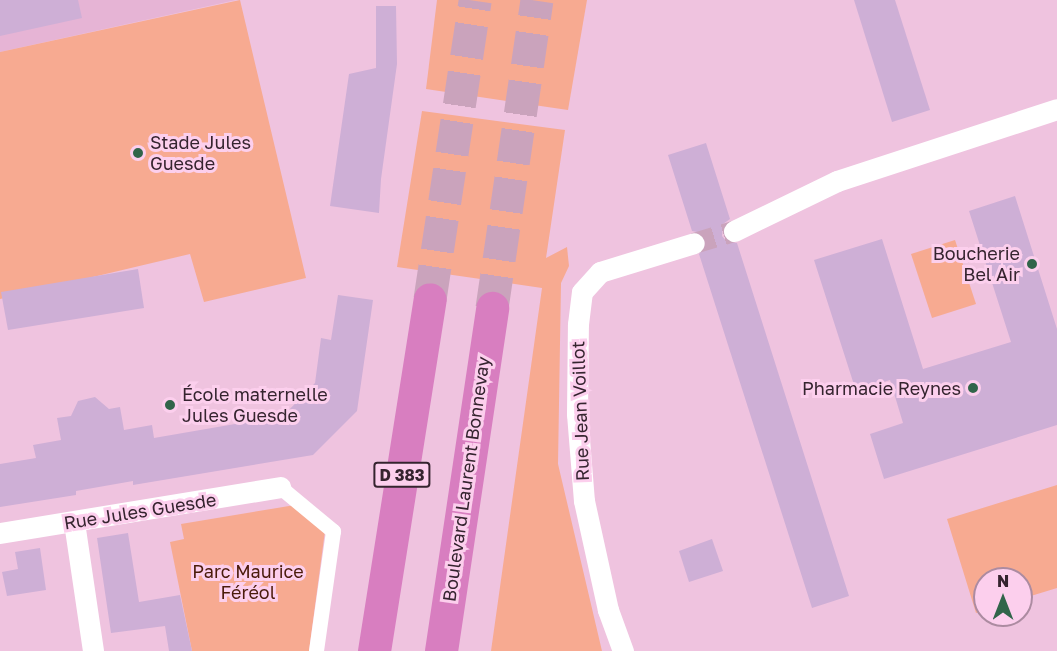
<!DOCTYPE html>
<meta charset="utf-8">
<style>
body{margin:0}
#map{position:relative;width:1057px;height:651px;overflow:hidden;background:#efc3df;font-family:"Golos Text",sans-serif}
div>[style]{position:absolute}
.built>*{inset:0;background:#e6b4d5}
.green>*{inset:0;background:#f7aa91}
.building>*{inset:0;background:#ceafd6}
.minor-tunnel>*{height:21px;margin-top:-10.5px;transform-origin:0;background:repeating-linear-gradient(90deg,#caa3bc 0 21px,transparent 0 31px)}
.trunk-tunnel>*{height:33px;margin-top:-16.5px;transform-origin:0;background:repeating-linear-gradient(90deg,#caa3bc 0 33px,transparent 0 49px)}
.pedestrian>*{height:15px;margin:-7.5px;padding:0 7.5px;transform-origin:7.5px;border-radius:7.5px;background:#fff}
.minor>*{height:21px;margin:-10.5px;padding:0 10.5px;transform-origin:10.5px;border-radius:10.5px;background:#fff}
.trunk>*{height:33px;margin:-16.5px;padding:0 16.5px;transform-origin:16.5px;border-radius:16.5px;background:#d87ec0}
.dots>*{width:16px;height:16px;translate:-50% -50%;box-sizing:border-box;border:3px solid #fccfed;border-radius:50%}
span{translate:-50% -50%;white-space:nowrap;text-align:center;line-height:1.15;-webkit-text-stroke:6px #fccfed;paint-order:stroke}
.shield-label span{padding:2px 4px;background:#fccfed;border:2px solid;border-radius:4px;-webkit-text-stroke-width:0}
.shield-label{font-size:16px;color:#35242f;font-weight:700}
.poi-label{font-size:18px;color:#35242f}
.left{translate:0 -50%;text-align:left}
.right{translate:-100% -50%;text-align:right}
.street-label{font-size:18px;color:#35242f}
.park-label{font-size:18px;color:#4a1b0a}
.north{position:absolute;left:973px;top:567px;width:60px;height:60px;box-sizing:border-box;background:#fccfed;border:2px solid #ac8ba1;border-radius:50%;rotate:0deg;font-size:16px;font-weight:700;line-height:24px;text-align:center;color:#35242f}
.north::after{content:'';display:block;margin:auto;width:21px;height:27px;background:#31654a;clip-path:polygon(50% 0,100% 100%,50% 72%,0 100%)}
</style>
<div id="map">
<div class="built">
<i style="clip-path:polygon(0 0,236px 0,0 52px)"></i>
</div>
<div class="green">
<i style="clip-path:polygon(240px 0,306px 278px,204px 302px,190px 254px,0 299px,0 52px)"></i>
<i style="clip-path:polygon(437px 0,587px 0,568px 110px,426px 89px)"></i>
<i style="clip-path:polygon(422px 111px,565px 130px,546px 258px,567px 247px,569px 266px,561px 283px,558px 464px,602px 651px,491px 651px,542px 288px,397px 267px)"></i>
<i style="clip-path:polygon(955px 240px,976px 304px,932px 318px,911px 254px)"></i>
<i style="clip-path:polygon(1057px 485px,1057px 588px,1021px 599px,1021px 579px,985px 579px,985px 610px,976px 613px,947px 519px)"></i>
<i style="clip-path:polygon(295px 505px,325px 531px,309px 651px,192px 651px,170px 542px,184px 539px,181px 524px)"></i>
</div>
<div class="building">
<i style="clip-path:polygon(0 0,78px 0,82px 18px,0 36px)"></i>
<i style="clip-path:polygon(854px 0,895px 0,930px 110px,892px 122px)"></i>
<i style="clip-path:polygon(376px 6px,396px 6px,397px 64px,381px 179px,379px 213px,330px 206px,349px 74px,376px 68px)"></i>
<i style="clip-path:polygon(706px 143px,730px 219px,723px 224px,722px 236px,727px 242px,737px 243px,849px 596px,812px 608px,699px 254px,706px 246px,706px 239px,702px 233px,692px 231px,668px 155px)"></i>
<i style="clip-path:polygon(1015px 196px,1057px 329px,1057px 425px,884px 479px,870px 434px,903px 423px,890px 380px,856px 391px,814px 260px,882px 239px,923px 369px,1011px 342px,969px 211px)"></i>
<i style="clip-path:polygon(138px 269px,144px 308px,8px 330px,1px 292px)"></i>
<i style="clip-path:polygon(338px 295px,373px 300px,357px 411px,313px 455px,133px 485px,133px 481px,76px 491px,76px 495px,0 507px,0 464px,36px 458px,33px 445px,61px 440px,57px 418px,71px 416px,78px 401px,95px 397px,109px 409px,120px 407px,124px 430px,152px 425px,154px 438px,235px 424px,233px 414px,258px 411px,259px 418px,286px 413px,315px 383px,321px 338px,331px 340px)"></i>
<i style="clip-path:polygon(128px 533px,139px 602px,180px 595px,192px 651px,169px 651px,165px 626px,111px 633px,97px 538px)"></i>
<i style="clip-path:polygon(712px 539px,723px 571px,689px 582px,679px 551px)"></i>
<i style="clip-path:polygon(40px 548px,46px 590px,7px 596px,2px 572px,18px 569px,15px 552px)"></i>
</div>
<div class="minor-tunnel">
<i style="left:694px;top:243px;width:42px;rotate:-16.7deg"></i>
</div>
<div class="trunk-tunnel">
<i style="left:430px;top:299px;width:302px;rotate:-81.4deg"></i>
<i style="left:492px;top:308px;width:311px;rotate:-81.7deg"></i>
</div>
<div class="pedestrian">
<i style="left:280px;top:487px;width:69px;rotate:39.7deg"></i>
<i style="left:333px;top:531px;width:121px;rotate:98.1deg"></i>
</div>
<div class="minor">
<i style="left:734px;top:231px;width:114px;rotate:-25.9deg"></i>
<i style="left:837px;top:181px;width:231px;rotate:-18.1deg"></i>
<i style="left:74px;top:522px;width:130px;rotate:81.6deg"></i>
<i style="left:0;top:533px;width:284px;rotate:-9.3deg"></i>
<i style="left:623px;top:651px;width:44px;rotate:-110.1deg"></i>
<i style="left:608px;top:610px;width:112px;rotate:-102.4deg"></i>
<i style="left:584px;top:501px;width:87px;rotate:-94.6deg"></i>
<i style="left:577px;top:414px;width:90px;rotate:-89.4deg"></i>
<i style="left:578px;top:324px;width:32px;rotate:-83deg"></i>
<i style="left:582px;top:292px;width:27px;rotate:-48deg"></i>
<i style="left:600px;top:272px;width:98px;rotate:-17.1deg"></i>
</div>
<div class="trunk">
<i style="left:374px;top:651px;width:356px;rotate:-81deg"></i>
<i style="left:441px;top:651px;width:347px;rotate:-81.5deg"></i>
</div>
<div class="dots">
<i style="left:138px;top:153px;background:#31654a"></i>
<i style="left:1032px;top:264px;background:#31654a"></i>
<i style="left:973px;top:388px;background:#31654a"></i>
<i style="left:170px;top:405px;background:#31654a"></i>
</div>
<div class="shield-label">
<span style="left:402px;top:475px">D 383</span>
</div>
<div class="poi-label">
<span class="left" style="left:150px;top:153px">Stade Jules<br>Guesde</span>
<span class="right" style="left:1020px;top:264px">Boucherie<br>Bel Air</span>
<span class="right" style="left:961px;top:388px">Pharmacie Reynes</span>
<span class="left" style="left:182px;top:405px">École maternelle<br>Jules Guesde</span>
</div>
<div class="street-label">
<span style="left:580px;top:411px;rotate:-92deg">Rue Jean Voillot</span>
<span style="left:466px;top:479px;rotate:-82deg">Boulevard Laurent Bonnevay</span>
<span style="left:140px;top:511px;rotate:-9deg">Rue Jules Guesde</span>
</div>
<div class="park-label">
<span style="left:248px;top:582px">Parc Maurice<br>Féréol</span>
</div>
<div class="north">N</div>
</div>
